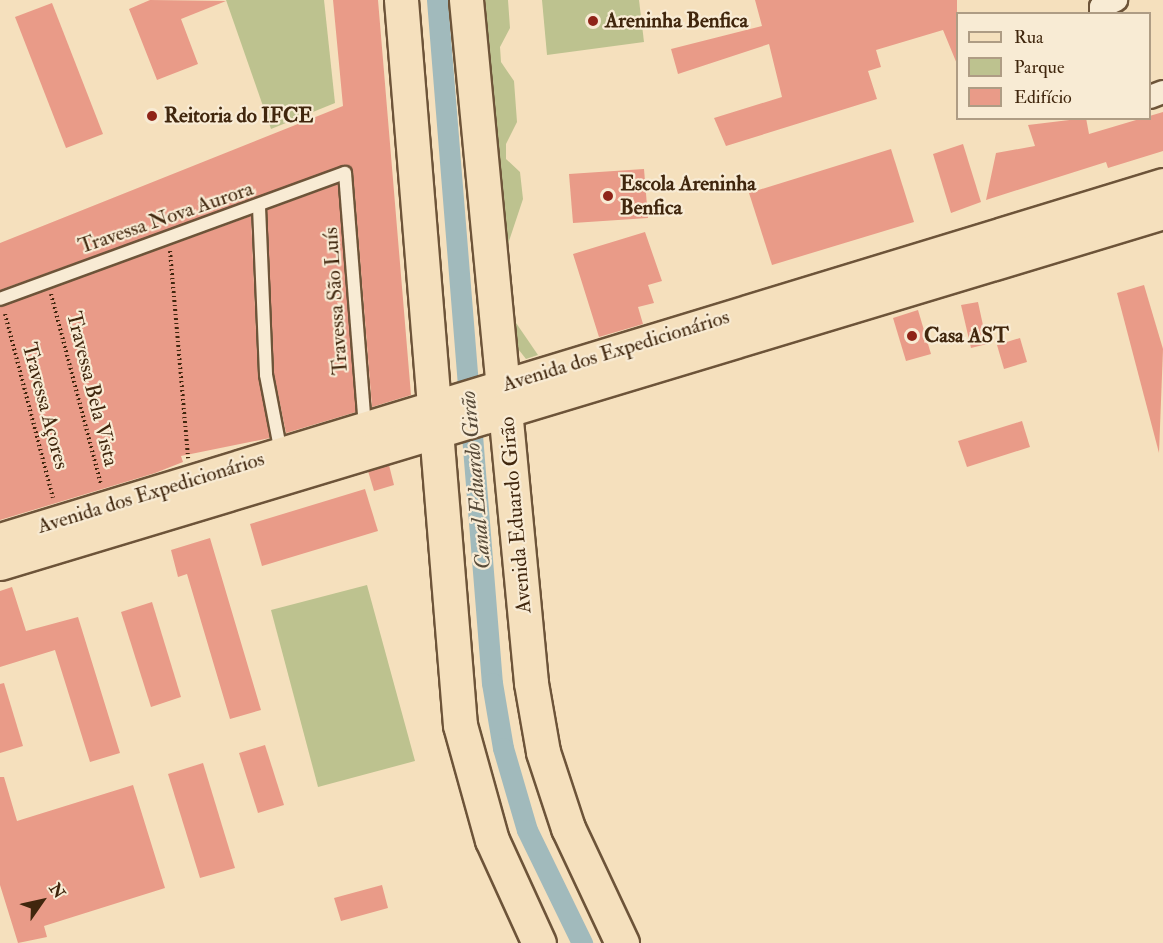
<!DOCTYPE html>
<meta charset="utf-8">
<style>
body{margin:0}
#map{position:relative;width:1163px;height:943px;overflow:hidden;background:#f5e0bd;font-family:"IM FELL Double Pica",serif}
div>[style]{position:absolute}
.green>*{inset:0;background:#bdc28f}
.canal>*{height:21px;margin:-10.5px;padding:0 10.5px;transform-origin:10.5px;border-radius:10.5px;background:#a1babc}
.building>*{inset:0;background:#e99b88}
.path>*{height:4px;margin-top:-2px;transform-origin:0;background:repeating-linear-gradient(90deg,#40260d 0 1.5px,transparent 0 4.5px)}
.roads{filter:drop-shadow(2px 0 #6d5439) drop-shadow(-2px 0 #6d5439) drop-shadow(0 2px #6d5439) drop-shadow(0 -2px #6d5439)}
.service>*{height:12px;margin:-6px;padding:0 6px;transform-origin:6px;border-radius:6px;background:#f8ebd4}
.minor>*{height:22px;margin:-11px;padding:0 11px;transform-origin:11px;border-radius:11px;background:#f8ebd4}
.primary>*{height:33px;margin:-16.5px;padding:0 16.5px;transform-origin:16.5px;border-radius:16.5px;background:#f5e0bd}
.dots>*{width:16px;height:16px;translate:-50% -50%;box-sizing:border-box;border:3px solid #f8ebd4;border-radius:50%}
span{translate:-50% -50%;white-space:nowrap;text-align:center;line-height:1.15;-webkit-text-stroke:4.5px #f8ebd4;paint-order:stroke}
.poi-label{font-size:21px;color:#40260d;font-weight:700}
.left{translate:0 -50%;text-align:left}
.street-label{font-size:21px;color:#40260d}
.water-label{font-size:22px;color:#584b39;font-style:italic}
.legend{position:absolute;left:956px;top:12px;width:195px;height:108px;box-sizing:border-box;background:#f8ebd4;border:2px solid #ae9c84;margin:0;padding:8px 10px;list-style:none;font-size:18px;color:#40260d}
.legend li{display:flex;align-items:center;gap:12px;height:30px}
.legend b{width:30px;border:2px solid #ae9c84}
.north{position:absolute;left:12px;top:871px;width:60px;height:60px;-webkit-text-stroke:4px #f8ebd4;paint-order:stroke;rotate:56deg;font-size:16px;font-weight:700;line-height:24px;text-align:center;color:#40260d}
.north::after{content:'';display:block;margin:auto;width:21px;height:27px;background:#40260d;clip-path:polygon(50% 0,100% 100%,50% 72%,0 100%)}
</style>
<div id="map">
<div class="green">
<i style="clip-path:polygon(226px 0,324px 0,335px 103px,271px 129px)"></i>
<i style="clip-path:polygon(485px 0,508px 0,510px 28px,500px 47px,501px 62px,514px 81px,517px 122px,506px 144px,506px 159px,520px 172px,523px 199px,507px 247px)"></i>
<i style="clip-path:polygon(542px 0,639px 0,644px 42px,547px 55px)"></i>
<i style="clip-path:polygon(512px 317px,538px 355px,526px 359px,515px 345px)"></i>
<i style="clip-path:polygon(367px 585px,415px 761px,318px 787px,271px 610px)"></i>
</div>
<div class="canal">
<i style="left:437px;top:0;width:685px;rotate:85.4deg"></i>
<i style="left:492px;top:683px;width:66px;rotate:80.4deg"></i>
<i style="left:503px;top:748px;width:85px;rotate:73.7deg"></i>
<i style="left:527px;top:830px;width:126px;rotate:64deg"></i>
</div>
<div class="building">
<i style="clip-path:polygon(150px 0,226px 1px,181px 19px,198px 64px,157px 80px,129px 9px)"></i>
<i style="clip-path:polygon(333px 0,378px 0,411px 395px,372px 407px,353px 172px,346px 165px,0 290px,0 243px,343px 106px)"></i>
<i style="clip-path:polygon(755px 0,957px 0,957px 64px,943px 30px,876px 50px,881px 67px,868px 71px,877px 99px,726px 146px,714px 118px,782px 97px,769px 44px,678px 74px,671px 49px,762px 26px)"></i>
<i style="clip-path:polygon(52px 3px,103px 134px,66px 148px,15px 17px)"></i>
<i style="clip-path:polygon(1163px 112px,1163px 151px,1108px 168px,1106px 162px,986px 200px,996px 153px,1035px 146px,1028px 125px,1086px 118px,1089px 134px)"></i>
<i style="clip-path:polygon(963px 144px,981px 202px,951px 213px,933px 154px)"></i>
<i style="clip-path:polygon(891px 149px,914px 222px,772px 265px,749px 193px)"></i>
<i style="clip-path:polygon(644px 169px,648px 218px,573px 223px,569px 174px)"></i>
<i style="clip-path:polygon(338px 184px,356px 412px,286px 433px,274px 374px,267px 210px)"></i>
<i style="clip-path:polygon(251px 216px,258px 375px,270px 438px,181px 456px,183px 462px,155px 473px,0 520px,0 307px)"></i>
<i style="clip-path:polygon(645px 232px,662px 281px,648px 285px,654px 303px,638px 307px,643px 324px,599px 337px,573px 254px)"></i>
<i style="clip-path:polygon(1144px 285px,1163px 349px,1159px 453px,1117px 293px)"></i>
<i style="clip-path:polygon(978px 302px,987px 344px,971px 348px,961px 305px)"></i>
<i style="clip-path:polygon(918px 310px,931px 354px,906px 361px,893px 318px)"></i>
<i style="clip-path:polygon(1020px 338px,1027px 362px,1004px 369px,997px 345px)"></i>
<i style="clip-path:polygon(1022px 421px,1030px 447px,967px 467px,958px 441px)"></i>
<i style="clip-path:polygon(389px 465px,394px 485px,374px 491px,368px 471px)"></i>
<i style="clip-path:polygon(365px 489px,378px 531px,262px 566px,250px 524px)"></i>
<i style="clip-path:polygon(210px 538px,261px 710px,230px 719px,187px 574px,178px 577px,171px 550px)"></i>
<i style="clip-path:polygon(12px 587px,26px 631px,78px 617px,120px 753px,90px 762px,55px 650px,0 667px,0 591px)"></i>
<i style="clip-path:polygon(152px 602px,181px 697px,151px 707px,121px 612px)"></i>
<i style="clip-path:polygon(4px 683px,23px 746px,0 753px,0 684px)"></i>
<i style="clip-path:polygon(265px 745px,284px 805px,258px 813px,239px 753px)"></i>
<i style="clip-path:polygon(203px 763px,235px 868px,200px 878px,168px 774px)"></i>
<i style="clip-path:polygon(0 777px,4px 777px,17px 821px,133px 785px,165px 888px,44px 926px,47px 937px,18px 943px,0 885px)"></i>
<i style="clip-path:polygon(382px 885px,388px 908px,341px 921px,334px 898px)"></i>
</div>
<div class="path">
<i style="left:170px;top:251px;width:208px;rotate:85deg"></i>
<i style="left:51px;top:294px;width:196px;rotate:75.3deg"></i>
<i style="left:5px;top:314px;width:190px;rotate:75.4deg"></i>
</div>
<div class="roads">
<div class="service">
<i style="left:259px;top:207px;width:168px;rotate:87.6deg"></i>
<i style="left:266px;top:375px;width:79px;rotate:79.1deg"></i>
<i style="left:0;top:299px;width:367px;rotate:-20.1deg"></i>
<i style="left:345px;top:173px;width:255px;rotate:85.5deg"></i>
</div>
<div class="minor">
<i style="left:1101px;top:14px;width:7px;rotate:-90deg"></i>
<i style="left:1101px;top:7px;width:17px;rotate:-25deg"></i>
<i style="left:1150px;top:97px;width:14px;rotate:-21deg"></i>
</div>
<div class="primary">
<i style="left:401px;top:0;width:727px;rotate:85.35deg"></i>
<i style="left:460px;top:725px;width:119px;rotate:74.5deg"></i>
<i style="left:492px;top:840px;width:113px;rotate:65.5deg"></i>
<i style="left:466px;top:0;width:686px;rotate:84.56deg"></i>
<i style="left:531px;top:683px;width:70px;rotate:80.1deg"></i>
<i style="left:543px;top:752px;width:80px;rotate:71.8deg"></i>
<i style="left:568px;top:828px;width:127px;rotate:64.8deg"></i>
<i style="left:0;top:540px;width:1216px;rotate:-16.97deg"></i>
<i style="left:0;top:563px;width:1215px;rotate:-16.79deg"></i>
</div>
</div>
<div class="dots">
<i style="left:593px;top:21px;background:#8f2418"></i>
<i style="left:152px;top:116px;background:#8f2418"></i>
<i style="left:608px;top:196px;background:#8f2418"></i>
<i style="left:912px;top:336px;background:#8f2418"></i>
</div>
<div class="poi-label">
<span class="left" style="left:605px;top:21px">Areninha Benfica</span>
<span class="left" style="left:164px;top:116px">Reitoria do IFCE</span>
<span class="left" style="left:620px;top:196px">Escola Areninha<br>Benfica</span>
<span class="left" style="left:924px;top:336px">Casa AST</span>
</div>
<div class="street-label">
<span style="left:166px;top:218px;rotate:-19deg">Travessa Nova Aurora</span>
<span style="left:336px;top:301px;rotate:-94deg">Travessa São Luís</span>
<span style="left:616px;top:351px;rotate:-17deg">Avenida dos Expedicionários</span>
<span style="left:92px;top:389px;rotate:76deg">Travessa Bela Vista</span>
<span style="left:45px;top:406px;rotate:75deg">Travessa Açores</span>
<span style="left:151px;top:493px;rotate:-17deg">Avenida dos Expedicionários</span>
<span style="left:516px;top:515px;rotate:-95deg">Avenida Eduardo Girão</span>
</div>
<div class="water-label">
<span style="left:476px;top:480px;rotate:-95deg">Canal Eduardo Girão</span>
</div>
<ul class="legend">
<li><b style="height:8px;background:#f5e0bd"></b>Rua</li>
<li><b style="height:16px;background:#bdc28f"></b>Parque</li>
<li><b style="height:16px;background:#e99b88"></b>Edifício</li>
</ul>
<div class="north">N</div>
</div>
